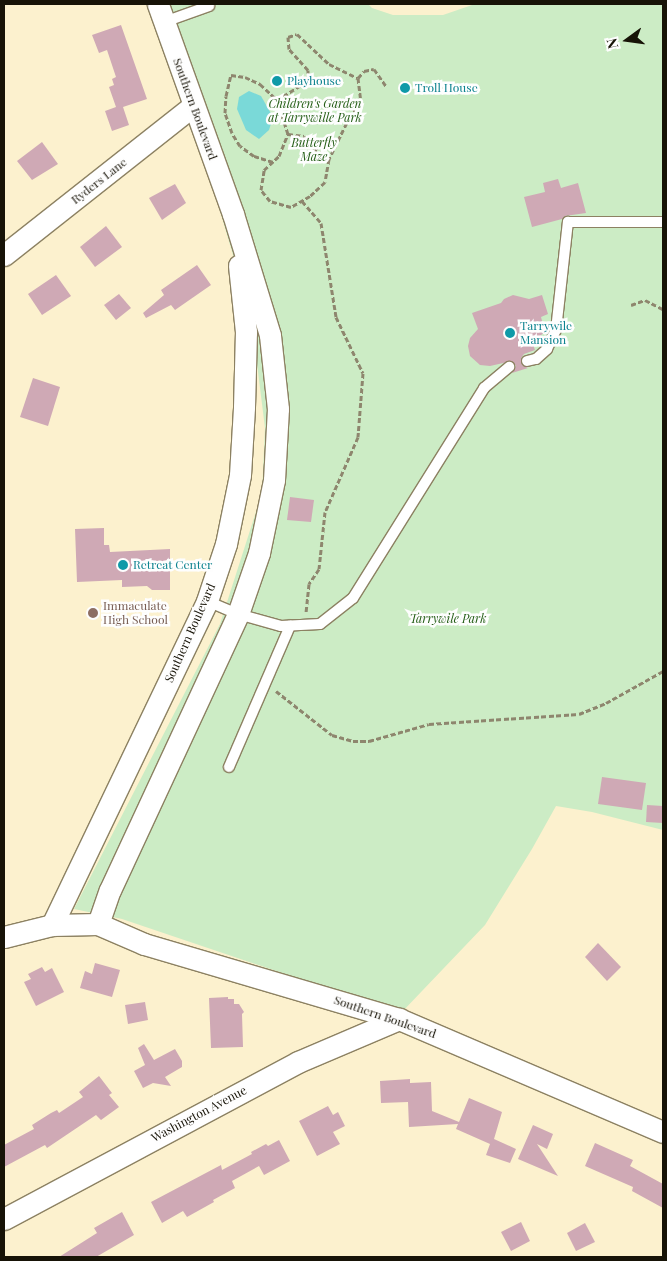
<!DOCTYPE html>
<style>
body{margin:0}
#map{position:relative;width:667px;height:1261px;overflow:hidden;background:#fcf1ce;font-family:"Playfair Display",serif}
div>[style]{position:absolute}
.green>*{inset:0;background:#ccecc5}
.water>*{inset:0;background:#7ad9d8}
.building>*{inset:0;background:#cfa9b5}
.path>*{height:3px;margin-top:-1.5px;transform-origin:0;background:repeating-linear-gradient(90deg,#8e866e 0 5px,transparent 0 7.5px)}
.roads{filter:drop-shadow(1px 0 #8c8162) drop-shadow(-1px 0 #8c8162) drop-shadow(0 1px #8c8162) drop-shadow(0 -1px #8c8162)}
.service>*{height:10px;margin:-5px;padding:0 5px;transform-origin:5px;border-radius:5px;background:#fff}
.minor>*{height:21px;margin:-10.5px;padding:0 10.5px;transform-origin:10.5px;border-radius:10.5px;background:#fff}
.dots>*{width:14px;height:14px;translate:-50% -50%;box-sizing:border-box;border:2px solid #fefefe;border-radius:50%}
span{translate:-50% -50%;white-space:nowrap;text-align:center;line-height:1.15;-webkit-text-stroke:5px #fefefe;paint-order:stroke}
.culture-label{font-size:12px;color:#0d838f}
.left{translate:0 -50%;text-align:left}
.park-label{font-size:12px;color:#235d15;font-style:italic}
.street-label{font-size:12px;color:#171307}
.education-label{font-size:12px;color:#785e54}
.frame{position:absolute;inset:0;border:5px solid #171307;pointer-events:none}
.north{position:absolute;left:602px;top:15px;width:50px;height:50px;-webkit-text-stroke:4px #fefefe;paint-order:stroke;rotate:256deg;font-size:14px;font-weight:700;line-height:20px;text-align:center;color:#171307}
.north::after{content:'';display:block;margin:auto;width:18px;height:22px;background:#171307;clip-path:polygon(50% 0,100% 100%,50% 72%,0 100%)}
</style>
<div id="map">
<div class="green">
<i style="clip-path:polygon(154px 4px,368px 4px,372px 8px,393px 15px,443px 15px,475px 4px,663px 4px,663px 830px,592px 812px,556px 806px,532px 849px,485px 925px,401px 1013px,122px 919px,74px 909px,220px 624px,262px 493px,265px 428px,251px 316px,186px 96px)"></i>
</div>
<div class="water">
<i style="clip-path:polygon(249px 91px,261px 96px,273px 117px,269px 130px,259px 139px,246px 130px,237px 109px,239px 97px)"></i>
</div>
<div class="building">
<i style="clip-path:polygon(121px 25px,147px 99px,123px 107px,129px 125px,112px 131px,105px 111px,116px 107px,109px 87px,114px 85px,112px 79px,116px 77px,107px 50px,99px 53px,92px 35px)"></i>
<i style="clip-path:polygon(42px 142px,58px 164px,32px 180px,17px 161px)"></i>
<i style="clip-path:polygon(558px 179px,561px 188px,578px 183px,586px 213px,565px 216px,562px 219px,532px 227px,524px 197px,545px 192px,543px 183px)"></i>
<i style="clip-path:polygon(175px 184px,186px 203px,162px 220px,149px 198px)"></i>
<i style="clip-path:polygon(106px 226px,122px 247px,95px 267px,80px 247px)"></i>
<i style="clip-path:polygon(197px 265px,211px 285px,175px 310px,171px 305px,146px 318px,143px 313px,164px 295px,161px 290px)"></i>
<i style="clip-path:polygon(56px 275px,71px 296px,42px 315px,28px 294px)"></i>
<i style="clip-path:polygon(119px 294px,131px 308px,116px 320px,104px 305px)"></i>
<i style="clip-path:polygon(513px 295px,529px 299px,542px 295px,548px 314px,541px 317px,545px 332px,532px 342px,535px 350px,524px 354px,521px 358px,522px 365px,528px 368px,512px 373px,516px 366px,512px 361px,490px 366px,480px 365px,470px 356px,468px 346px,470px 338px,478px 329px,472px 313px,501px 303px,504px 299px)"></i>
<i style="clip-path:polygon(33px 378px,60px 387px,48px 426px,20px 417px)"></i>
<i style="clip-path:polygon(290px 497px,314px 500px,311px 522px,287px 520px)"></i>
<i style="clip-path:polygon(104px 528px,104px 545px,109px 545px,110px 552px,170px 549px,170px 590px,152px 590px,147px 586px,122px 587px,122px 580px,77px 582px,75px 529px)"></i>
<i style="clip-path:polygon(602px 777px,646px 783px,642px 810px,598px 804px)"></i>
<i style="clip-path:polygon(647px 805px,663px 806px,663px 823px,646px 822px)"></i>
<i style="clip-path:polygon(598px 943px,621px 967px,607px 981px,585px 957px)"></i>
<i style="clip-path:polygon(95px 963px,120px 970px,112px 997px,80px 988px,85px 971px,92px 974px)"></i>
<i style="clip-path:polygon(42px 967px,45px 972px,52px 968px,64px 992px,36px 1006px,24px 982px,31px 979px,28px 974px)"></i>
<i style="clip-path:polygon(228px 997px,228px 999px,234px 999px,234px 1004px,239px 1004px,244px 1012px,242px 1014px,243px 1047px,211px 1048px,209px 998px)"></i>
<i style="clip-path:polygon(145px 1002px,148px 1020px,128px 1024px,125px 1005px)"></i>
<i style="clip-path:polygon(144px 1044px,154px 1060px,175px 1049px,182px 1061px,182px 1067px,165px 1077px,171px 1086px,153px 1083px,143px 1088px,134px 1071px,145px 1065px,138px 1048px)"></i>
<i style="clip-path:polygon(99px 1076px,112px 1093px,109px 1095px,119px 1107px,101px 1120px,96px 1115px,47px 1148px,45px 1145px,4px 1167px,4px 1145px,34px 1129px,32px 1125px,51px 1113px,57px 1110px,59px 1113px,83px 1097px,79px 1092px)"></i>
<i style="clip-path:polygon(410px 1079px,410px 1083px,431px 1082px,432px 1111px,459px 1122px,469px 1098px,502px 1112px,494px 1139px,516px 1149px,510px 1163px,486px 1155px,490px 1144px,456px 1129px,458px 1124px,409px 1127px,408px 1102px,381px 1103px,380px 1081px)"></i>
<i style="clip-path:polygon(328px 1106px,333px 1115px,338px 1112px,345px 1126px,333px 1132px,340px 1144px,317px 1156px,299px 1121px)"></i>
<i style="clip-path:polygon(533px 1125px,553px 1134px,547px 1149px,537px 1144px,558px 1176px,518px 1159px)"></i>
<i style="clip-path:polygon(279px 1140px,290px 1161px,264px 1175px,259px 1166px,232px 1181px,235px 1188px,213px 1200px,214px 1202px,187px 1217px,183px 1211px,162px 1223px,151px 1202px,221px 1165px,222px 1170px,252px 1154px,251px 1152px,266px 1144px,268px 1146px)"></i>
<i style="clip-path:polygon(595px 1143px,633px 1160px,630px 1166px,663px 1184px,663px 1208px,632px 1191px,633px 1187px,585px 1166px)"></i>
<i style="clip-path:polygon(122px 1212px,134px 1235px,96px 1257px,59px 1257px,97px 1233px,94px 1228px)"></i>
<i style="clip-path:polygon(521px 1222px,530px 1241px,511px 1251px,501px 1232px)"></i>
<i style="clip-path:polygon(585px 1223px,595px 1242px,576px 1251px,567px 1233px)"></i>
</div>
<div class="path">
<i style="left:297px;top:34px;width:44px;rotate:43.2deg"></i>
<i style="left:329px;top:64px;width:32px;rotate:26deg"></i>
<i style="left:358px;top:78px;width:23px;rotate:83deg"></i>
<i style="left:361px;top:101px;width:19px;rotate:126deg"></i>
<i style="left:350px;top:116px;width:48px;rotate:116deg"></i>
<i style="left:329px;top:159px;width:23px;rotate:100deg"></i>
<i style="left:325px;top:182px;width:21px;rotate:137deg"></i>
<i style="left:310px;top:196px;width:22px;rotate:150deg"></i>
<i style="left:291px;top:207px;width:22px;rotate:-164deg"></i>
<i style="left:270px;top:201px;width:14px;rotate:-129deg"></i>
<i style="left:261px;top:190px;width:20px;rotate:-81deg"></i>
<i style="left:264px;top:170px;width:21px;rotate:-43deg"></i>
<i style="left:279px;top:156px;width:24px;rotate:-68deg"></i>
<i style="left:288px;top:134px;width:36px;rotate:-108deg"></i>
<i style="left:277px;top:100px;width:36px;rotate:-32deg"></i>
<i style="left:308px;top:81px;width:11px;rotate:-90deg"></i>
<i style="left:308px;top:70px;width:28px;rotate:-132deg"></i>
<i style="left:289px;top:49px;width:12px;rotate:-95deg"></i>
<i style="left:288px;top:37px;width:9px;rotate:-18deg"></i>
<i style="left:358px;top:78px;width:9px;rotate:-49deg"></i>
<i style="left:364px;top:71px;width:10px;rotate:-11deg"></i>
<i style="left:374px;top:69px;width:21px;rotate:55deg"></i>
<i style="left:288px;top:134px;width:16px;rotate:7deg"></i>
<i style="left:304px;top:136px;width:8px;rotate:67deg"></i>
<i style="left:307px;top:143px;width:27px;rotate:36deg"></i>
<i style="left:273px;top:162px;width:20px;rotate:-162deg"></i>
<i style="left:254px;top:156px;width:17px;rotate:-144deg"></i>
<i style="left:240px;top:146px;width:15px;rotate:-122deg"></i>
<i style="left:232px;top:133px;width:21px;rotate:-109deg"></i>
<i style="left:225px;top:113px;width:17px;rotate:-87deg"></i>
<i style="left:226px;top:96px;width:22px;rotate:-77deg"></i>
<i style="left:231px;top:75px;width:14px;rotate:8deg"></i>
<i style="left:245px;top:77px;width:17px;rotate:25deg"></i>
<i style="left:260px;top:84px;width:23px;rotate:43deg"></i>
<i style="left:302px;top:201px;width:29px;rotate:49deg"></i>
<i style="left:321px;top:223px;width:95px;rotate:80.9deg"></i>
<i style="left:336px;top:317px;width:62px;rotate:64.3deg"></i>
<i style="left:363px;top:373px;width:64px;rotate:94.5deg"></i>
<i style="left:358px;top:437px;width:82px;rotate:113.7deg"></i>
<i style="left:325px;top:512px;width:57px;rotate:96deg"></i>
<i style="left:319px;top:569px;width:18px;rotate:124deg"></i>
<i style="left:309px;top:584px;width:29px;rotate:96deg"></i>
<i style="left:631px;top:305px;width:15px;rotate:-20deg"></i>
<i style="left:645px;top:300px;width:20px;rotate:27deg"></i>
<i style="left:276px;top:691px;width:71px;rotate:38.2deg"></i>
<i style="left:332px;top:735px;width:22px;rotate:16deg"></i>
<i style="left:353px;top:741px;width:16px"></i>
<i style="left:369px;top:741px;width:62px;rotate:-15.8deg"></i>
<i style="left:429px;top:724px;width:150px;rotate:-3.8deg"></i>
<i style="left:579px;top:714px;width:29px;rotate:-22deg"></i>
<i style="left:606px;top:703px;width:65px;rotate:-29.3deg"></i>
</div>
<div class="roads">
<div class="service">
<i style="left:164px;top:22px;width:48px;rotate:-19.6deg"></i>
<i style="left:527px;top:361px;width:9px;rotate:-13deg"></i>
<i style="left:536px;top:359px;width:15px;rotate:-42deg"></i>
<i style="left:547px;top:349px;width:21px;rotate:-65deg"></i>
<i style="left:556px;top:330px;width:109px;rotate:-83.7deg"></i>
<i style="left:568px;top:222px;width:95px"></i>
<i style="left:207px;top:601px;width:34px;rotate:23deg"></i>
<i style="left:238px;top:614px;width:45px;rotate:15.6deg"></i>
<i style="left:281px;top:626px;width:39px;rotate:-3deg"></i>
<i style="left:320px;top:624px;width:42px;rotate:-38.2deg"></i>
<i style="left:353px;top:598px;width:248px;rotate:-58deg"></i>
<i style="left:484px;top:388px;width:33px;rotate:-40deg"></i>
<i style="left:229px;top:767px;width:154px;rotate:-66.6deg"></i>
</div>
<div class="minor">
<i style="left:4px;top:255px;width:241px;rotate:-38.3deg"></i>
<i style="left:98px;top:924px;width:36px;rotate:-71deg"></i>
<i style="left:110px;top:890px;width:304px;rotate:-65.1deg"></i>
<i style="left:238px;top:614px;width:65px;rotate:-71deg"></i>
<i style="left:259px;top:553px;width:75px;rotate:-78.4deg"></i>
<i style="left:274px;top:480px;width:71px;rotate:-86.8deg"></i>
<i style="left:278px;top:409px;width:74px;rotate:-96.2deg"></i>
<i style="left:270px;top:335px;width:127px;rotate:-107deg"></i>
<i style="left:233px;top:214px;width:223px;rotate:-109.7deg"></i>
<i style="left:52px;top:925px;width:359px;rotate:-64.4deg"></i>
<i style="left:207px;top:601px;width:60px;rotate:-71.6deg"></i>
<i style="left:226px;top:544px;width:70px;rotate:-78.5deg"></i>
<i style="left:240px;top:475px;width:68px;rotate:-86.6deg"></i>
<i style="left:244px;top:407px;width:75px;rotate:-88.5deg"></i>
<i style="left:246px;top:332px;width:67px;rotate:-96deg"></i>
<i style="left:4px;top:937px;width:49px;rotate:-14deg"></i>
<i style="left:52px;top:925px;width:46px;rotate:-1.2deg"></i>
<i style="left:98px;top:924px;width:50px;rotate:23.5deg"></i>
<i style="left:144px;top:944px;width:266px;rotate:16.4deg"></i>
<i style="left:399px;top:1019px;width:287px;rotate:23.2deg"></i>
<i style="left:4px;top:1219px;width:333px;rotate:-28.1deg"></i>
<i style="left:298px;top:1062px;width:110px;rotate:-23.1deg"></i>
</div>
</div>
<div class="dots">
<i style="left:277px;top:81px;background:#0f9aa8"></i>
<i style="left:405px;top:88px;background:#0f9aa8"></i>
<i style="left:510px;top:333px;background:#0f9aa8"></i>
<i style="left:123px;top:565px;background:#0f9aa8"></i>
<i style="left:93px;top:613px;background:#8d6e63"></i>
</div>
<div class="culture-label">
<span class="left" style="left:287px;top:81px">Playhouse</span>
<span class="left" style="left:415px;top:88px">Troll House</span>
<span class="left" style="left:520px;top:333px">Tarrywile<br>Mansion</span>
<span class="left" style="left:133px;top:565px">Retreat Center</span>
</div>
<div class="park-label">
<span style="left:315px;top:111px">Children's Garden<br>at Tarrywille Park</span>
<span style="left:314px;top:150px">Butterfly<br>Maze</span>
<span style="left:448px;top:619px">Tarrywile Park</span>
</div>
<div class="street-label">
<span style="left:195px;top:109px;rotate:70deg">Southern Boulevard</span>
<span style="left:99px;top:181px;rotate:-38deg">Ryders Lane</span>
<span style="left:190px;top:633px;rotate:-66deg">Southern Boulevard</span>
<span style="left:385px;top:1017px;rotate:19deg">Southern Boulevard</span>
<span style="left:199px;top:1114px;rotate:-28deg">Washington Avenue</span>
</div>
<div class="education-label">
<span class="left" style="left:103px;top:613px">Immaculate<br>High School</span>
</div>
<div class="frame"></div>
<div class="north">N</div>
</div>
